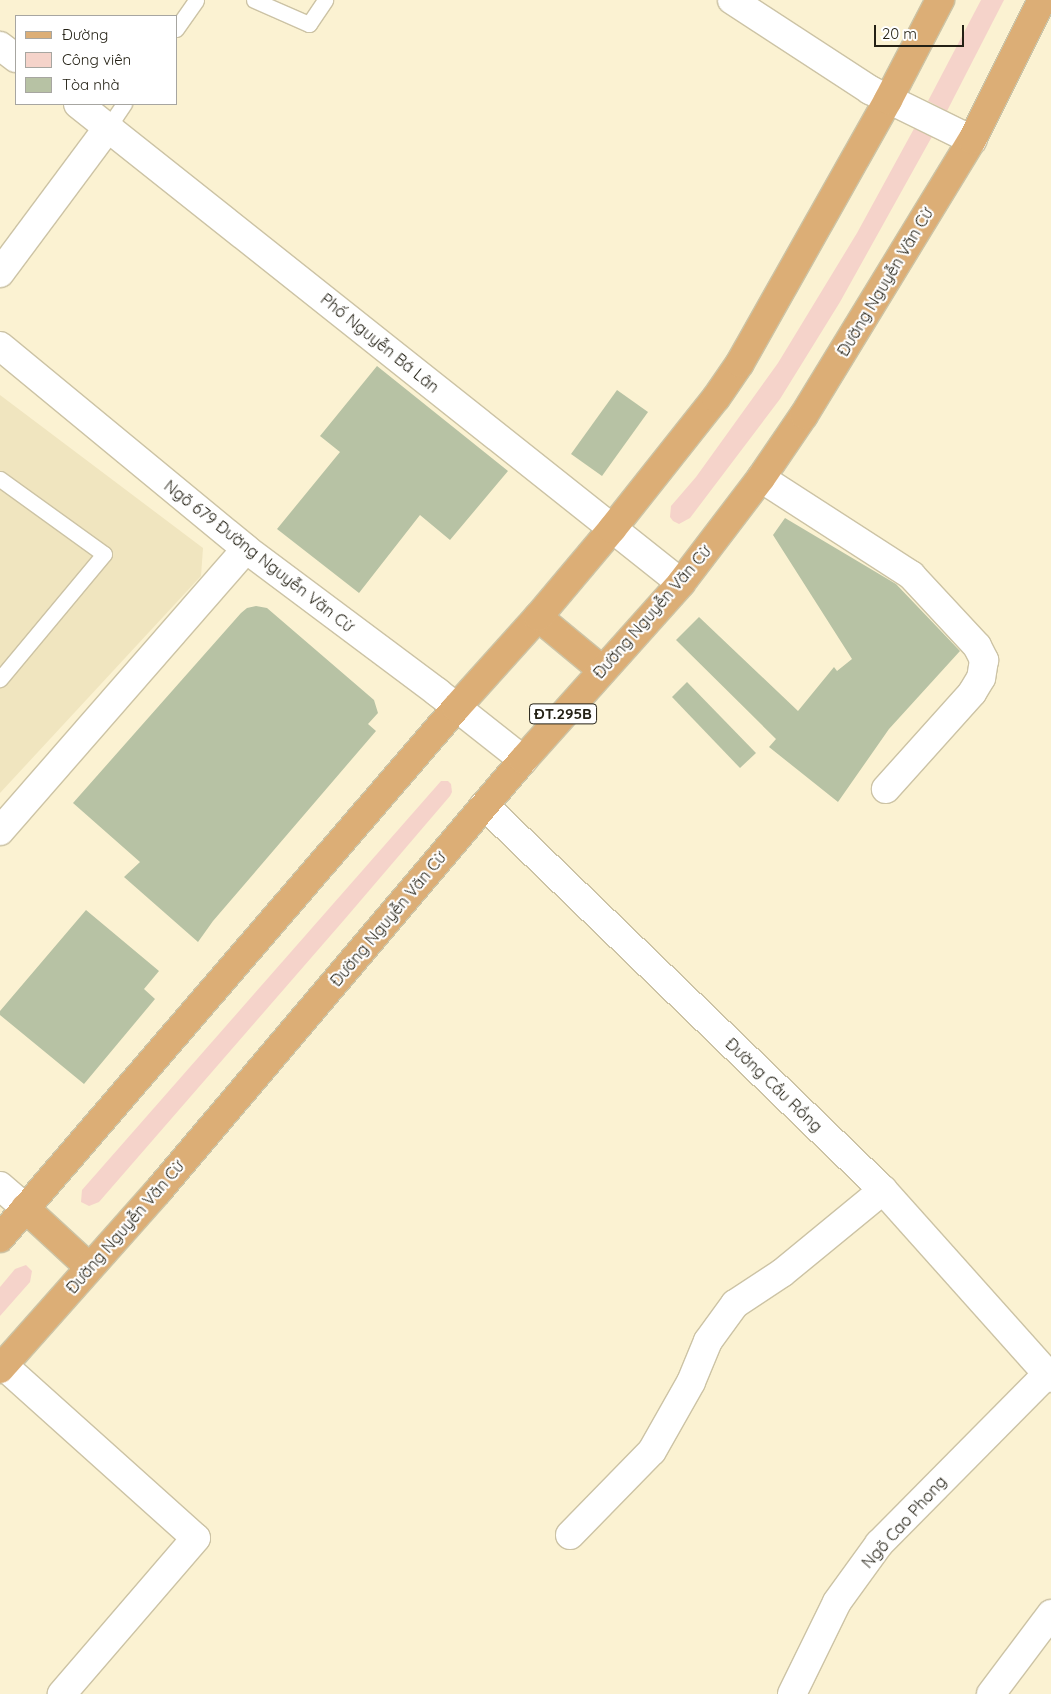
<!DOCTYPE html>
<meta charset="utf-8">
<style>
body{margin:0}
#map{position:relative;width:1051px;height:1694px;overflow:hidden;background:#fbf2d2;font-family:Quicksand,sans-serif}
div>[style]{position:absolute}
.built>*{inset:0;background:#f0e5bf}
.green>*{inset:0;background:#f5d3ca}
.building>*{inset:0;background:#b7c2a4}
.roads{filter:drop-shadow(1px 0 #ccc3a5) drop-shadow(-1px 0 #ccc3a5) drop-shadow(0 1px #ccc3a5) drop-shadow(0 -1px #ccc3a5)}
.lane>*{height:15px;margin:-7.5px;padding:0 7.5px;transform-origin:7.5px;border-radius:7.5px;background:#fff}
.street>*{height:28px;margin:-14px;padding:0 14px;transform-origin:14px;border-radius:14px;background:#fff}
.secondary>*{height:28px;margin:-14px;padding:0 14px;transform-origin:14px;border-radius:14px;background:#fff}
.primary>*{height:28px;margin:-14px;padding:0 14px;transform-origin:14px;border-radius:14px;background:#dcae76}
span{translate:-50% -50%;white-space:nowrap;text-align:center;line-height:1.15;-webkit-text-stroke:4.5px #fff;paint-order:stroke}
.shield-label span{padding:1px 4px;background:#fff;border:1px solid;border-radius:4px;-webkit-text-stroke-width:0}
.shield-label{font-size:15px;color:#242115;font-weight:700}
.street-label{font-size:16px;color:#242115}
.legend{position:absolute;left:15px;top:15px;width:162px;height:90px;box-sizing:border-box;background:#fff;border:1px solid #a7a6a1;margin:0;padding:6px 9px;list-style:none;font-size:15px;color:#242115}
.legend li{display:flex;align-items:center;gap:10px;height:25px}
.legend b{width:25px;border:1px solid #a7a6a1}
.scale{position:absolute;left:874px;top:25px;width:90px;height:22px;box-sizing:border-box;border:2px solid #242115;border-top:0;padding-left:6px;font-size:15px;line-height:18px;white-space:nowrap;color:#242115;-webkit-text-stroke:4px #fff;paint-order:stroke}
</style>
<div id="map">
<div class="built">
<i style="clip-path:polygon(0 395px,203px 548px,201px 576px,0 793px)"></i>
</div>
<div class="green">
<i style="clip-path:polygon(981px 0,1004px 0,947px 111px,928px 101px)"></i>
<i style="clip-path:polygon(916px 125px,934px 133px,840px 302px,780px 399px,690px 518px,679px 524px,673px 521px,670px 517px,671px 506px,696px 477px,778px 363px,857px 233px)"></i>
<i style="clip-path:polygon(441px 781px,448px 781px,451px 784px,452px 792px,450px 796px,344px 920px,99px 1202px,89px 1206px,81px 1202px,82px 1190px)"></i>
<i style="clip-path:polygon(26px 1265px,32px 1271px,30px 1282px,0 1316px,0 1287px,15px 1269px)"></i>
</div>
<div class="building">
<i style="clip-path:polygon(377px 366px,508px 471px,450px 540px,420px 515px,359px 593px,277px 529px,340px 452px,320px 436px)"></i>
<i style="clip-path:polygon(617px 390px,648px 412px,602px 476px,571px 454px)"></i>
<i style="clip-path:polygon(785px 518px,896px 584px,960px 651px,889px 729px,838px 802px,769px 747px,776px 739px,676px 640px,699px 617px,798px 711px,834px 667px,837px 671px,852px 659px,773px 535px)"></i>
<i style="clip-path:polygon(256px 606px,267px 608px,374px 700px,378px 713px,368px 724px,376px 731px,213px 921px,198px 942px,124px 877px,140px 862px,73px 803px,241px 613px,247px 608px)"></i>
<i style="clip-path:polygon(687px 682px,756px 753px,740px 768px,672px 697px)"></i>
<i style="clip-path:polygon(86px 910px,159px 971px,144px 989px,155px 999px,84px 1084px,0 1015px,0 1011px)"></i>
</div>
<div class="roads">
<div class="lane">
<i style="left:254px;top:0;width:60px;rotate:23.6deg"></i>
<i style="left:309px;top:24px;width:29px;rotate:-56deg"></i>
<i style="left:176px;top:29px;width:35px;rotate:-55deg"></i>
<i style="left:109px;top:126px;width:27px;rotate:-56deg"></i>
<i style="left:0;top:479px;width:128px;rotate:35.8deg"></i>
<i style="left:104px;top:554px;width:163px;rotate:129.8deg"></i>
</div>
<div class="street">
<i style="left:732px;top:0;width:165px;rotate:33.1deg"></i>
<i style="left:870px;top:90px;width:114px;rotate:26.1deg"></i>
<i style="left:0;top:46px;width:20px;rotate:37deg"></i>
<i style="left:78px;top:104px;width:770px;rotate:38.46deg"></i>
<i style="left:0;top:273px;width:183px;rotate:-53.4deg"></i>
<i style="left:0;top:346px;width:319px;rotate:39.5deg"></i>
<i style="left:246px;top:549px;width:239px;rotate:36.8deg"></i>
<i style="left:437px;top:692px;width:110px;rotate:38.3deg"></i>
<i style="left:761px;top:478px;width:179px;rotate:32.9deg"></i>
<i style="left:911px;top:575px;width:97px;rotate:47.1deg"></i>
<i style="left:977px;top:646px;width:16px;rotate:63deg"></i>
<i style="left:984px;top:660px;width:18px;rotate:99deg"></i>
<i style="left:981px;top:678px;width:17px;rotate:121deg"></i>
<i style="left:972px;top:693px;width:129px;rotate:131.9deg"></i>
<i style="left:0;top:831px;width:374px;rotate:-48.9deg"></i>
<i style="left:0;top:1186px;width:33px;rotate:41deg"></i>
<i style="left:3px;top:1365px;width:259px;rotate:41.9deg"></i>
<i style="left:196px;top:1538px;width:206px;rotate:130.7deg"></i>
<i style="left:570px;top:1535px;width:117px;rotate:-45.7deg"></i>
<i style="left:652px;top:1451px;width:79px;rotate:-60.5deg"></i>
<i style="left:691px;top:1382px;width:44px;rotate:-67.5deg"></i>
<i style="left:708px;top:1341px;width:46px;rotate:-53.9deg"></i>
<i style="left:735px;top:1304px;width:56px;rotate:-33.4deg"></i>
<i style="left:782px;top:1273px;width:131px;rotate:-39.4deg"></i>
<i style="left:792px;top:1694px;width:102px;rotate:-63.9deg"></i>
<i style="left:837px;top:1602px;width:72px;rotate:-54.1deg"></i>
<i style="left:879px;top:1544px;width:239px;rotate:-45.3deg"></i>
<i style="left:991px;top:1694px;width:100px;rotate:-53.1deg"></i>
</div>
<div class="secondary">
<i style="left:484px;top:805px;width:554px;rotate:43.98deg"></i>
<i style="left:883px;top:1190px;width:252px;rotate:48.2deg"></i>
</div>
<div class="primary">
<i style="left:538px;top:617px;width:83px;rotate:39.6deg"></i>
<i style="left:25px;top:1208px;width:87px;rotate:42.7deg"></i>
<i style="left:0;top:1238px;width:699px;rotate:-49.29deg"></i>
<i style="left:456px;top:708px;width:122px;rotate:-48deg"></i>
<i style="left:538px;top:617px;width:115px;rotate:-49.9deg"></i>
<i style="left:612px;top:529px;width:167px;rotate:-51.6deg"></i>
<i style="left:716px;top:398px;width:42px;rotate:-55.6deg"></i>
<i style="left:740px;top:363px;width:302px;rotate:-60.6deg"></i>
<i style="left:888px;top:100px;width:113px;rotate:-62.5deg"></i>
<i style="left:0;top:1369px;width:238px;rotate:-48.4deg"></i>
<i style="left:158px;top:1191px;width:565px;rotate:-49.74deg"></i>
<i style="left:523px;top:760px;width:237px;rotate:-48.2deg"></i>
<i style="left:681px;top:583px;width:132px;rotate:-52.7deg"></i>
<i style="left:761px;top:478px;width:76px;rotate:-55.7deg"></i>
<i style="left:804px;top:415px;width:322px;rotate:-58.6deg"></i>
<i style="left:972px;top:140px;width:157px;rotate:-63.4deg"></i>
</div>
</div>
<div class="shield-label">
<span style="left:563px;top:714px">ĐT.295B</span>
</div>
<div class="street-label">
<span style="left:885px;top:282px;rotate:-59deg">Đường Nguyễn Văn Cừ</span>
<span style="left:380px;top:343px;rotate:39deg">Phố Nguyễn Bá Lân</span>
<span style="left:259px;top:556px;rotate:38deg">Ngõ 679 Đường Nguyễn Văn Cừ</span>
<span style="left:652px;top:612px;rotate:-49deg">Đường Nguyễn Văn Cừ</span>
<span style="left:388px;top:919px;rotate:-50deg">Đường Nguyễn Văn Cừ</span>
<span style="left:774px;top:1085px;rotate:44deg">Đường Cầu Rồng</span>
<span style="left:125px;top:1227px;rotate:-49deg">Đường Nguyễn Văn Cừ</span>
<span style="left:904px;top:1522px;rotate:-48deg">Ngõ Cao Phong</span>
</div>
<ul class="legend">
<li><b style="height:6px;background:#dcae76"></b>Đường</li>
<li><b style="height:14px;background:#f5d3ca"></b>Công viên</li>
<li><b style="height:14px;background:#b7c2a4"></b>Tòa nhà</li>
</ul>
<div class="scale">20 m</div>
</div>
